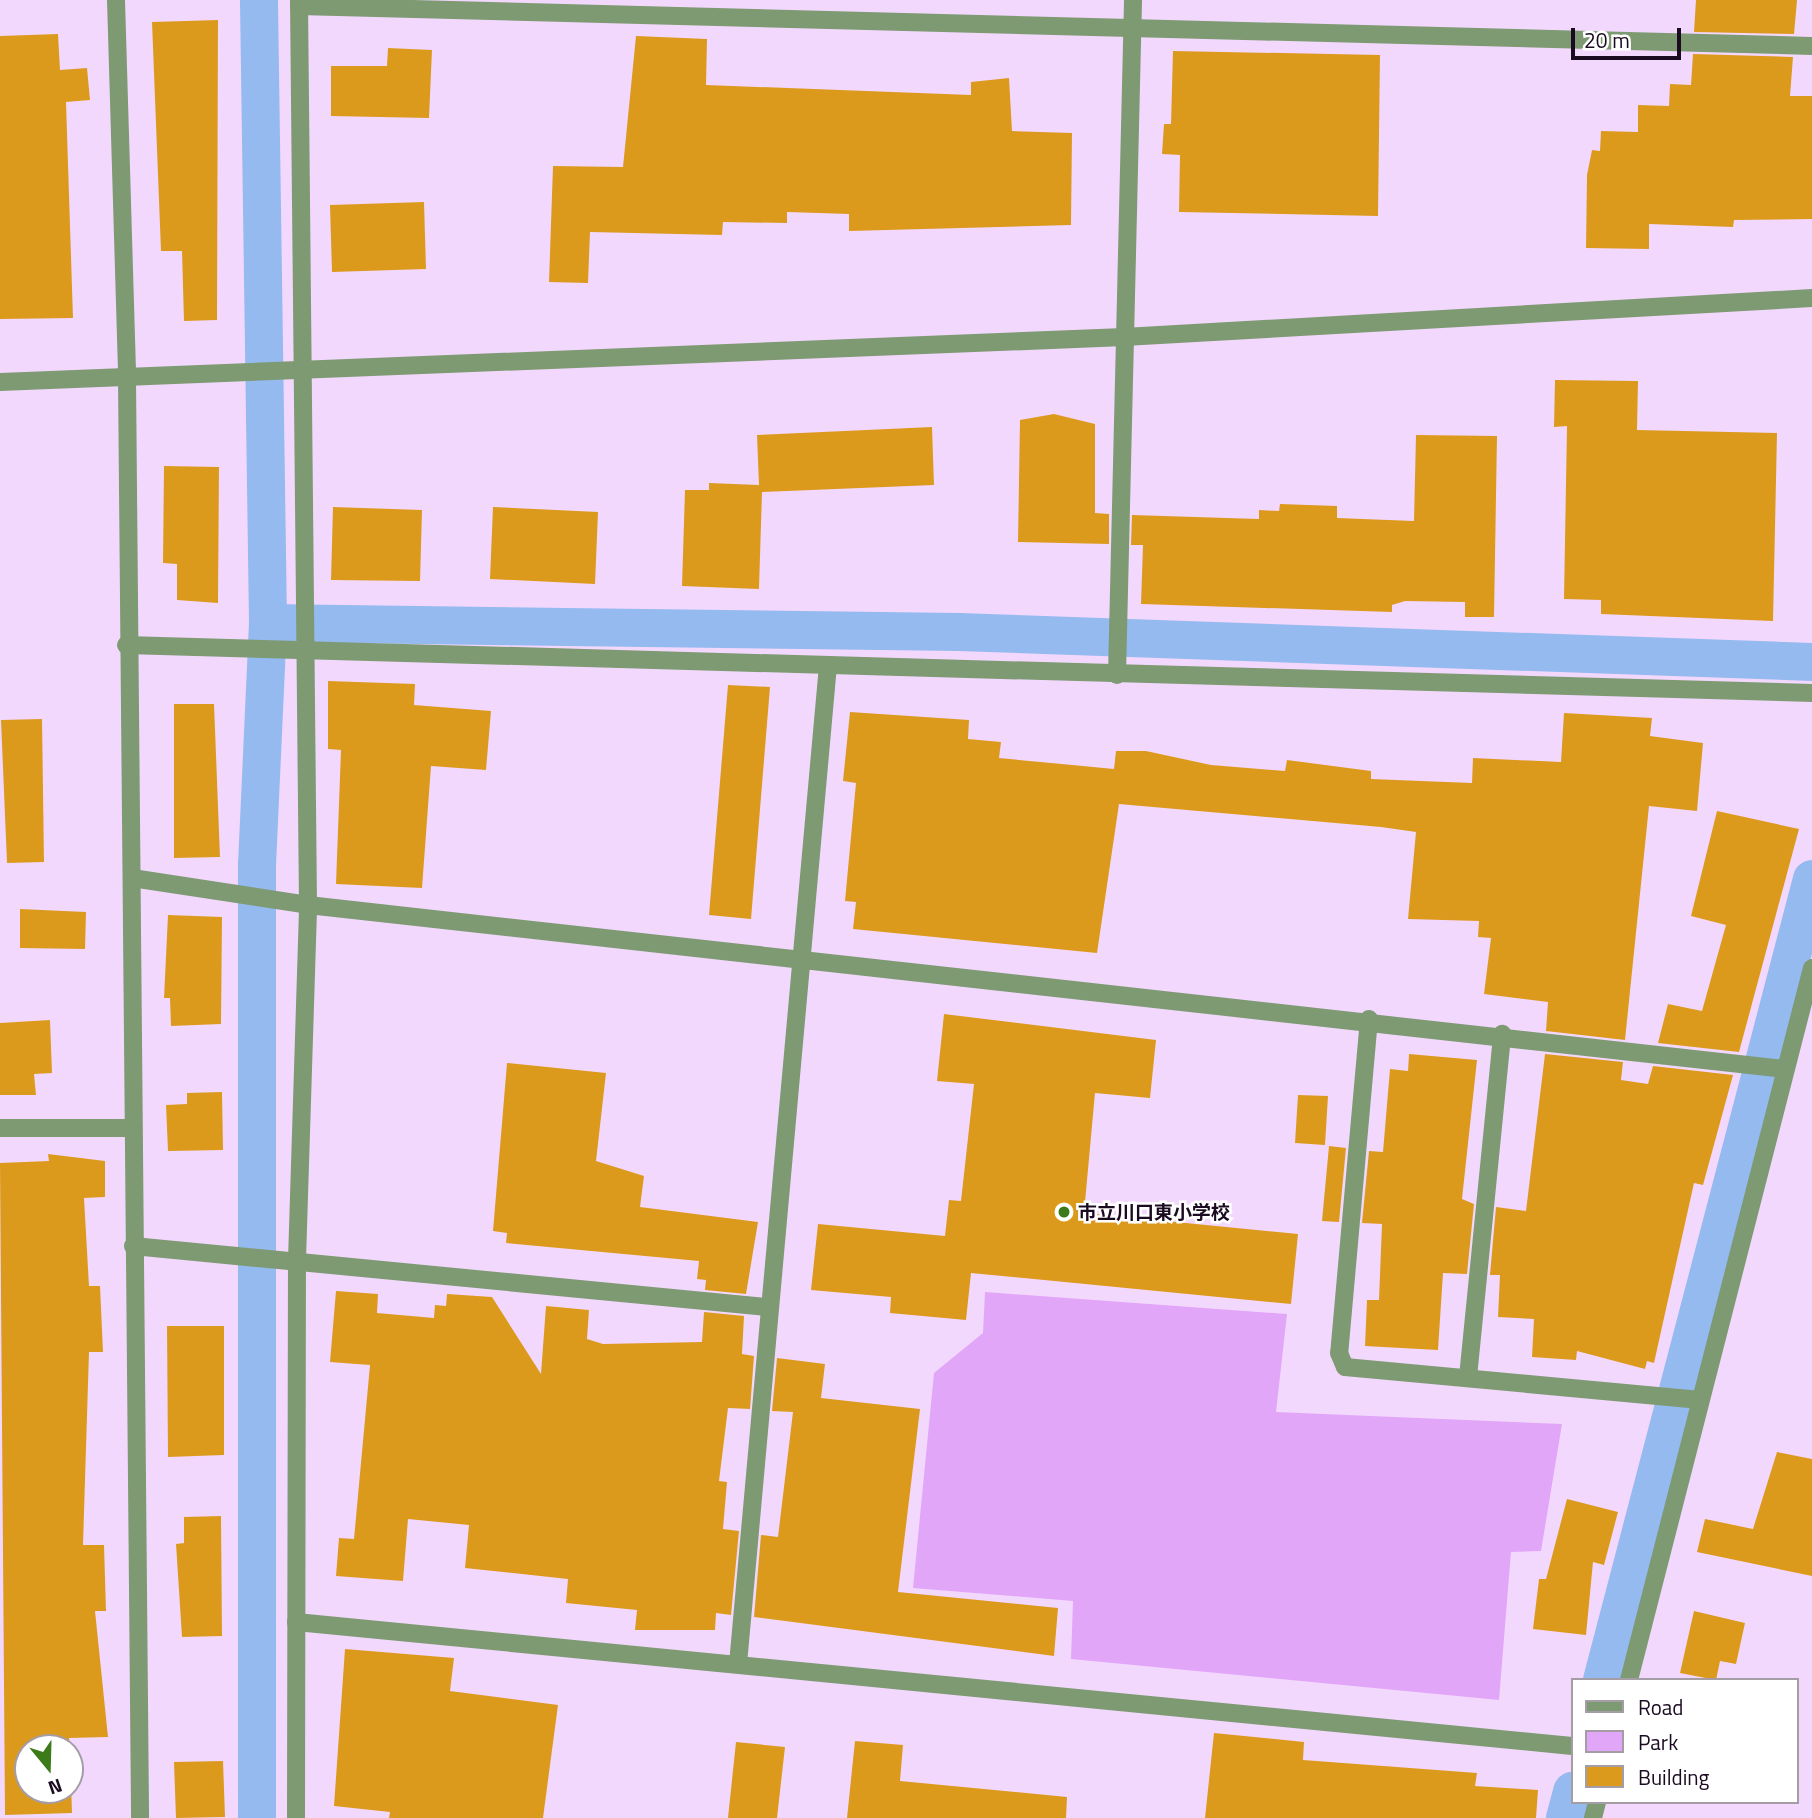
<!DOCTYPE html>
<meta charset="utf-8">
<style>
body{margin:0}
#map{position:relative;width:1812px;height:1818px;overflow:hidden;background:#f3d8fe;font-family:"Titillium Web","Noto Sans JP",sans-serif}
div>[style]{position:absolute}
.green>*{inset:0;background:#e2a6f8}
.canal>*{height:38px;margin:-19px;padding:0 19px;transform-origin:19px;border-radius:19px;background:#94baf0}
.building>*{inset:0;background:#dc9a1d}
.minor>*{height:18px;margin:-9px;padding:0 9px;transform-origin:9px;border-radius:9px;background:#7e9a72}
.dots>*{width:19px;height:19px;translate:-50% -50%;box-sizing:border-box;border:4px solid #fff;border-radius:50%}
span{translate:-50% -50%;white-space:nowrap;text-align:center;line-height:1.15;-webkit-text-stroke:5px #fff;paint-order:stroke}
.poi-label{font-size:19px;color:#1b0b21;font-weight:700}
.left{translate:0 -50%;text-align:left}
.legend{position:absolute;left:1571px;top:1678px;width:228px;height:126px;box-sizing:border-box;background:#fff;border:2px solid #a49da6;margin:0;padding:9px 12px;list-style:none;font-size:21px;color:#1b0b21}
.legend li{display:flex;align-items:center;gap:14px;height:35px}
.legend b{width:35px;border:2px solid #a49da6}
.north{position:absolute;left:14px;top:1734px;width:70px;height:70px;box-sizing:border-box;background:#fff;border:2px solid #a49da6;border-radius:50%;rotate:161deg;font-size:19px;font-weight:700;line-height:28px;text-align:center;color:#1b0b21}
.north::after{content:'';display:block;margin:auto;width:24px;height:32px;background:#3d7b18;clip-path:polygon(50% 0,100% 100%,50% 72%,0 100%)}
.scale{position:absolute;left:1571px;top:28px;width:110px;height:32px;box-sizing:border-box;border:4px solid #1b0b21;border-top:0;padding-left:9px;font-size:21px;line-height:24px;white-space:nowrap;color:#1b0b21;-webkit-text-stroke:5px #fff;paint-order:stroke}
</style>
<div id="map">
<div class="green">
<i style="clip-path:polygon(985px 1292px,1287px 1314px,1276px 1412px,1562px 1424px,1541px 1551px,1511px 1552px,1499px 1700px,1071px 1659px,1073px 1601px,913px 1588px,934px 1373px,983px 1333px)"></i>
</div>
<div class="canal">
<i style="left:268px;top:623px;width:691px;rotate:0.75deg"></i>
<i style="left:959px;top:632px;width:854px;rotate:2.01deg"></i>
<i style="left:1602px;top:1680px;width:828px;rotate:-75.31deg"></i>
<i style="left:257px;top:1818px;width:953px;rotate:-90deg"></i>
<i style="left:257px;top:865px;width:242px;rotate:-87.4deg"></i>
<i style="left:268px;top:623px;width:623px;rotate:-90.83deg"></i>
<i style="left:1565px;top:1818px;width:28px;rotate:-75deg"></i>
</div>
<div class="building">
<i style="clip-path:polygon(1696px 0,1797px 0,1794px 34px,1694px 32px)"></i>
<i style="clip-path:polygon(218px 20px,217px 320px,184px 321px,182px 251px,161px 251px,152px 22px)"></i>
<i style="clip-path:polygon(58px 34px,60px 70px,87px 68px,90px 100px,66px 102px,73px 318px,0 319px,0 36px)"></i>
<i style="clip-path:polygon(636px 36px,707px 39px,706px 85px,971px 95px,971px 82px,1009px 78px,1012px 131px,1072px 133px,1071px 225px,849px 231px,849px 214px,787px 212px,787px 223px,723px 222px,722px 235px,590px 232px,588px 283px,549px 282px,553px 166px,623px 167px)"></i>
<i style="clip-path:polygon(388px 48px,432px 50px,429px 118px,331px 116px,331px 66px,387px 66px)"></i>
<i style="clip-path:polygon(1173px 51px,1380px 55px,1378px 216px,1179px 212px,1180px 155px,1162px 154px,1164px 124px,1171px 124px)"></i>
<i style="clip-path:polygon(1693px 54px,1793px 57px,1790px 96px,1812px 96px,1812px 219px,1734px 220px,1733px 227px,1649px 224px,1649px 249px,1586px 248px,1587px 175px,1592px 150px,1600px 151px,1601px 131px,1638px 132px,1638px 105px,1669px 106px,1670px 84px,1691px 85px)"></i>
<i style="clip-path:polygon(424px 202px,426px 269px,332px 272px,330px 205px)"></i>
<i style="clip-path:polygon(1555px 380px,1638px 381px,1637px 430px,1777px 433px,1773px 621px,1601px 614px,1601px 600px,1564px 599px,1567px 426px,1554px 427px)"></i>
<i style="clip-path:polygon(1054px 414px,1095px 424px,1095px 513px,1109px 514px,1109px 544px,1018px 542px,1020px 420px)"></i>
<i style="clip-path:polygon(932px 427px,934px 485px,762px 492px,759px 589px,682px 586px,685px 490px,709px 490px,709px 483px,759px 485px,757px 435px)"></i>
<i style="clip-path:polygon(1416px 435px,1497px 436px,1494px 617px,1465px 617px,1465px 602px,1405px 601px,1392px 605px,1392px 612px,1141px 604px,1143px 545px,1131px 545px,1132px 515px,1259px 519px,1259px 510px,1279px 511px,1280px 504px,1337px 506px,1337px 518px,1414px 521px)"></i>
<i style="clip-path:polygon(164px 466px,219px 467px,218px 603px,177px 600px,177px 564px,163px 563px)"></i>
<i style="clip-path:polygon(333px 507px,422px 510px,420px 581px,331px 580px)"></i>
<i style="clip-path:polygon(493px 507px,598px 512px,595px 584px,490px 579px)"></i>
<i style="clip-path:polygon(328px 681px,415px 684px,414px 705px,491px 711px,486px 770px,431px 766px,422px 888px,336px 884px,341px 750px,328px 749px)"></i>
<i style="clip-path:polygon(728px 685px,770px 687px,751px 919px,709px 915px)"></i>
<i style="clip-path:polygon(174px 704px,214px 704px,220px 857px,174px 858px)"></i>
<i style="clip-path:polygon(850px 712px,969px 720px,968px 739px,1001px 742px,999px 758px,1114px 769px,1116px 751px,1146px 751px,1211px 765px,1285px 771px,1287px 760px,1371px 771px,1371px 779px,1472px 783px,1473px 758px,1561px 762px,1564px 713px,1652px 718px,1650px 736px,1703px 743px,1697px 811px,1649px 806px,1625px 1040px,1546px 1031px,1548px 1002px,1484px 994px,1491px 938px,1478px 937px,1479px 921px,1408px 919px,1416px 832px,1381px 827px,1119px 804px,1097px 953px,853px 929px,856px 902px,845px 901px,856px 783px,843px 781px)"></i>
<i style="clip-path:polygon(42px 719px,44px 862px,7px 863px,1px 720px)"></i>
<i style="clip-path:polygon(1717px 811px,1799px 829px,1739px 1052px,1658px 1043px,1668px 1004px,1702px 1011px,1726px 925px,1691px 916px)"></i>
<i style="clip-path:polygon(20px 909px,86px 912px,85px 949px,20px 948px)"></i>
<i style="clip-path:polygon(168px 915px,222px 917px,221px 1024px,171px 1026px,170px 998px,164px 998px)"></i>
<i style="clip-path:polygon(944px 1014px,1156px 1040px,1150px 1098px,1095px 1093px,1084px 1213px,1298px 1234px,1291px 1304px,971px 1273px,966px 1320px,890px 1313px,891px 1297px,811px 1290px,818px 1224px,945px 1236px,949px 1200px,961px 1201px,974px 1084px,937px 1081px)"></i>
<i style="clip-path:polygon(50px 1020px,52px 1073px,34px 1074px,36px 1095px,0 1095px,0 1023px)"></i>
<i style="clip-path:polygon(1409px 1054px,1477px 1060px,1462px 1199px,1474px 1204px,1467px 1274px,1443px 1273px,1438px 1350px,1365px 1346px,1367px 1300px,1379px 1300px,1382px 1224px,1362px 1223px,1369px 1151px,1383px 1152px,1390px 1069px,1408px 1071px)"></i>
<i style="clip-path:polygon(1545px 1054px,1623px 1062px,1621px 1080px,1648px 1084px,1653px 1066px,1733px 1075px,1703px 1185px,1694px 1183px,1654px 1363px,1647px 1361px,1645px 1369px,1577px 1351px,1576px 1360px,1532px 1357px,1534px 1319px,1498px 1317px,1500px 1275px,1490px 1275px,1496px 1207px,1526px 1211px)"></i>
<i style="clip-path:polygon(507px 1063px,606px 1073px,596px 1161px,644px 1176px,640px 1207px,758px 1222px,746px 1294px,705px 1290px,706px 1280px,697px 1279px,699px 1261px,506px 1243px,507px 1233px,493px 1231px)"></i>
<i style="clip-path:polygon(222px 1092px,223px 1150px,168px 1151px,166px 1105px,187px 1104px,187px 1093px)"></i>
<i style="clip-path:polygon(1298px 1095px,1328px 1096px,1325px 1145px,1295px 1143px)"></i>
<i style="clip-path:polygon(1329px 1146px,1346px 1148px,1339px 1222px,1322px 1221px)"></i>
<i style="clip-path:polygon(48px 1154px,105px 1161px,105px 1197px,84px 1198px,89px 1286px,100px 1286px,103px 1352px,89px 1352px,83px 1545px,104px 1545px,106px 1611px,95px 1611px,108px 1737px,69px 1738px,70px 1748px,28px 1748px,28px 1790px,70px 1790px,70px 1751px,72px 1813px,5px 1815px,0 1163px,49px 1161px)"></i>
<i style="clip-path:polygon(336px 1291px,378px 1294px,377px 1313px,434px 1318px,435px 1305px,446px 1306px,447px 1294px,492px 1297px,541px 1374px,546px 1306px,589px 1310px,587px 1339px,603px 1344px,702px 1342px,704px 1312px,744px 1316px,742px 1354px,754px 1356px,750px 1409px,728px 1408px,719px 1481px,727px 1482px,723px 1529px,739px 1531px,731px 1615px,716px 1613px,715px 1630px,635px 1630px,637px 1610px,566px 1603px,568px 1579px,465px 1568px,469px 1525px,408px 1519px,403px 1581px,336px 1576px,339px 1538px,354px 1539px,370px 1365px,330px 1362px)"></i>
<i style="clip-path:polygon(167px 1326px,224px 1326px,224px 1455px,168px 1457px)"></i>
<i style="clip-path:polygon(777px 1358px,825px 1364px,821px 1398px,920px 1409px,898px 1592px,1058px 1608px,1054px 1656px,754px 1617px,761px 1535px,778px 1537px,793px 1412px,772px 1411px)"></i>
<i style="clip-path:polygon(1777px 1452px,1812px 1459px,1812px 1576px,1697px 1552px,1705px 1519px,1753px 1529px)"></i>
<i style="clip-path:polygon(1567px 1499px,1618px 1512px,1604px 1565px,1593px 1562px,1586px 1635px,1533px 1629px,1539px 1579px,1546px 1579px)"></i>
<i style="clip-path:polygon(221px 1516px,222px 1636px,182px 1637px,176px 1544px,184px 1543px,184px 1517px)"></i>
<i style="clip-path:polygon(1694px 1611px,1745px 1623px,1736px 1664px,1720px 1661px,1716px 1680px,1680px 1673px)"></i>
<i style="clip-path:polygon(345px 1649px,454px 1658px,450px 1691px,558px 1705px,543px 1818px,389px 1818px,390px 1812px,334px 1806px)"></i>
<i style="clip-path:polygon(1214px 1733px,1304px 1742px,1303px 1760px,1477px 1773px,1475px 1786px,1538px 1790px,1536px 1818px,1205px 1818px)"></i>
<i style="clip-path:polygon(855px 1741px,903px 1745px,900px 1781px,1067px 1797px,1066px 1818px,847px 1818px)"></i>
<i style="clip-path:polygon(736px 1742px,785px 1747px,777px 1818px,728px 1818px)"></i>
<i style="clip-path:polygon(223px 1761px,225px 1817px,176px 1818px,174px 1762px)"></i>
</div>
<div class="minor">
<i style="left:116px;top:0;width:378px;rotate:88.3deg"></i>
<i style="left:127px;top:378px;width:1440px;rotate:89.48deg"></i>
<i style="left:299px;top:6px;width:1514px;rotate:1.51deg"></i>
<i style="left:0;top:382px;width:1125px;rotate:-2.29deg"></i>
<i style="left:1124px;top:337px;width:689px;rotate:-3.24deg"></i>
<i style="left:126px;top:645px;width:1687px;rotate:1.63deg"></i>
<i style="left:1117px;top:675px;width:675px;rotate:-88.64deg"></i>
<i style="left:132px;top:878px;width:178px;rotate:8.7deg"></i>
<i style="left:308px;top:905px;width:1486px;rotate:6.34deg"></i>
<i style="left:1369px;top:1019px;width:335px;rotate:95.1deg"></i>
<i style="left:1339px;top:1353px;width:15px;rotate:67deg"></i>
<i style="left:1345px;top:1367px;width:357px;rotate:5.3deg"></i>
<i style="left:0;top:1128px;width:130px"></i>
<i style="left:133px;top:1246px;width:637px;rotate:5.5deg"></i>
<i style="left:1468px;top:1377px;width:345px;rotate:-84.3deg"></i>
<i style="left:296px;top:1622px;width:1282px;rotate:5.55deg"></i>
<i style="left:738px;top:1664px;width:1003px;rotate:-84.85deg"></i>
<i style="left:1629px;top:1680px;width:735px;rotate:-75.59deg"></i>
<i style="left:296px;top:1818px;width:558px;rotate:-89.9deg"></i>
<i style="left:297px;top:1260px;width:355px;rotate:-88.2deg"></i>
<i style="left:308px;top:905px;width:905px;rotate:-90.57deg"></i>
<i style="left:1593px;top:1818px;width:16px;rotate:-76deg"></i>
</div>
<div class="dots">
<i style="left:1064px;top:1212px;background:#3d7b18"></i>
</div>
<div class="poi-label">
<span class="left" style="left:1078px;top:1212px">市立川口東小学校</span>
</div>
<ul class="legend">
<li><b style="height:9px;background:#7e9a72"></b>Road</li>
<li><b style="height:19px;background:#e2a6f8"></b>Park</li>
<li><b style="height:19px;background:#dc9a1d"></b>Building</li>
</ul>
<div class="north">N</div>
<div class="scale">20 m</div>
</div>
